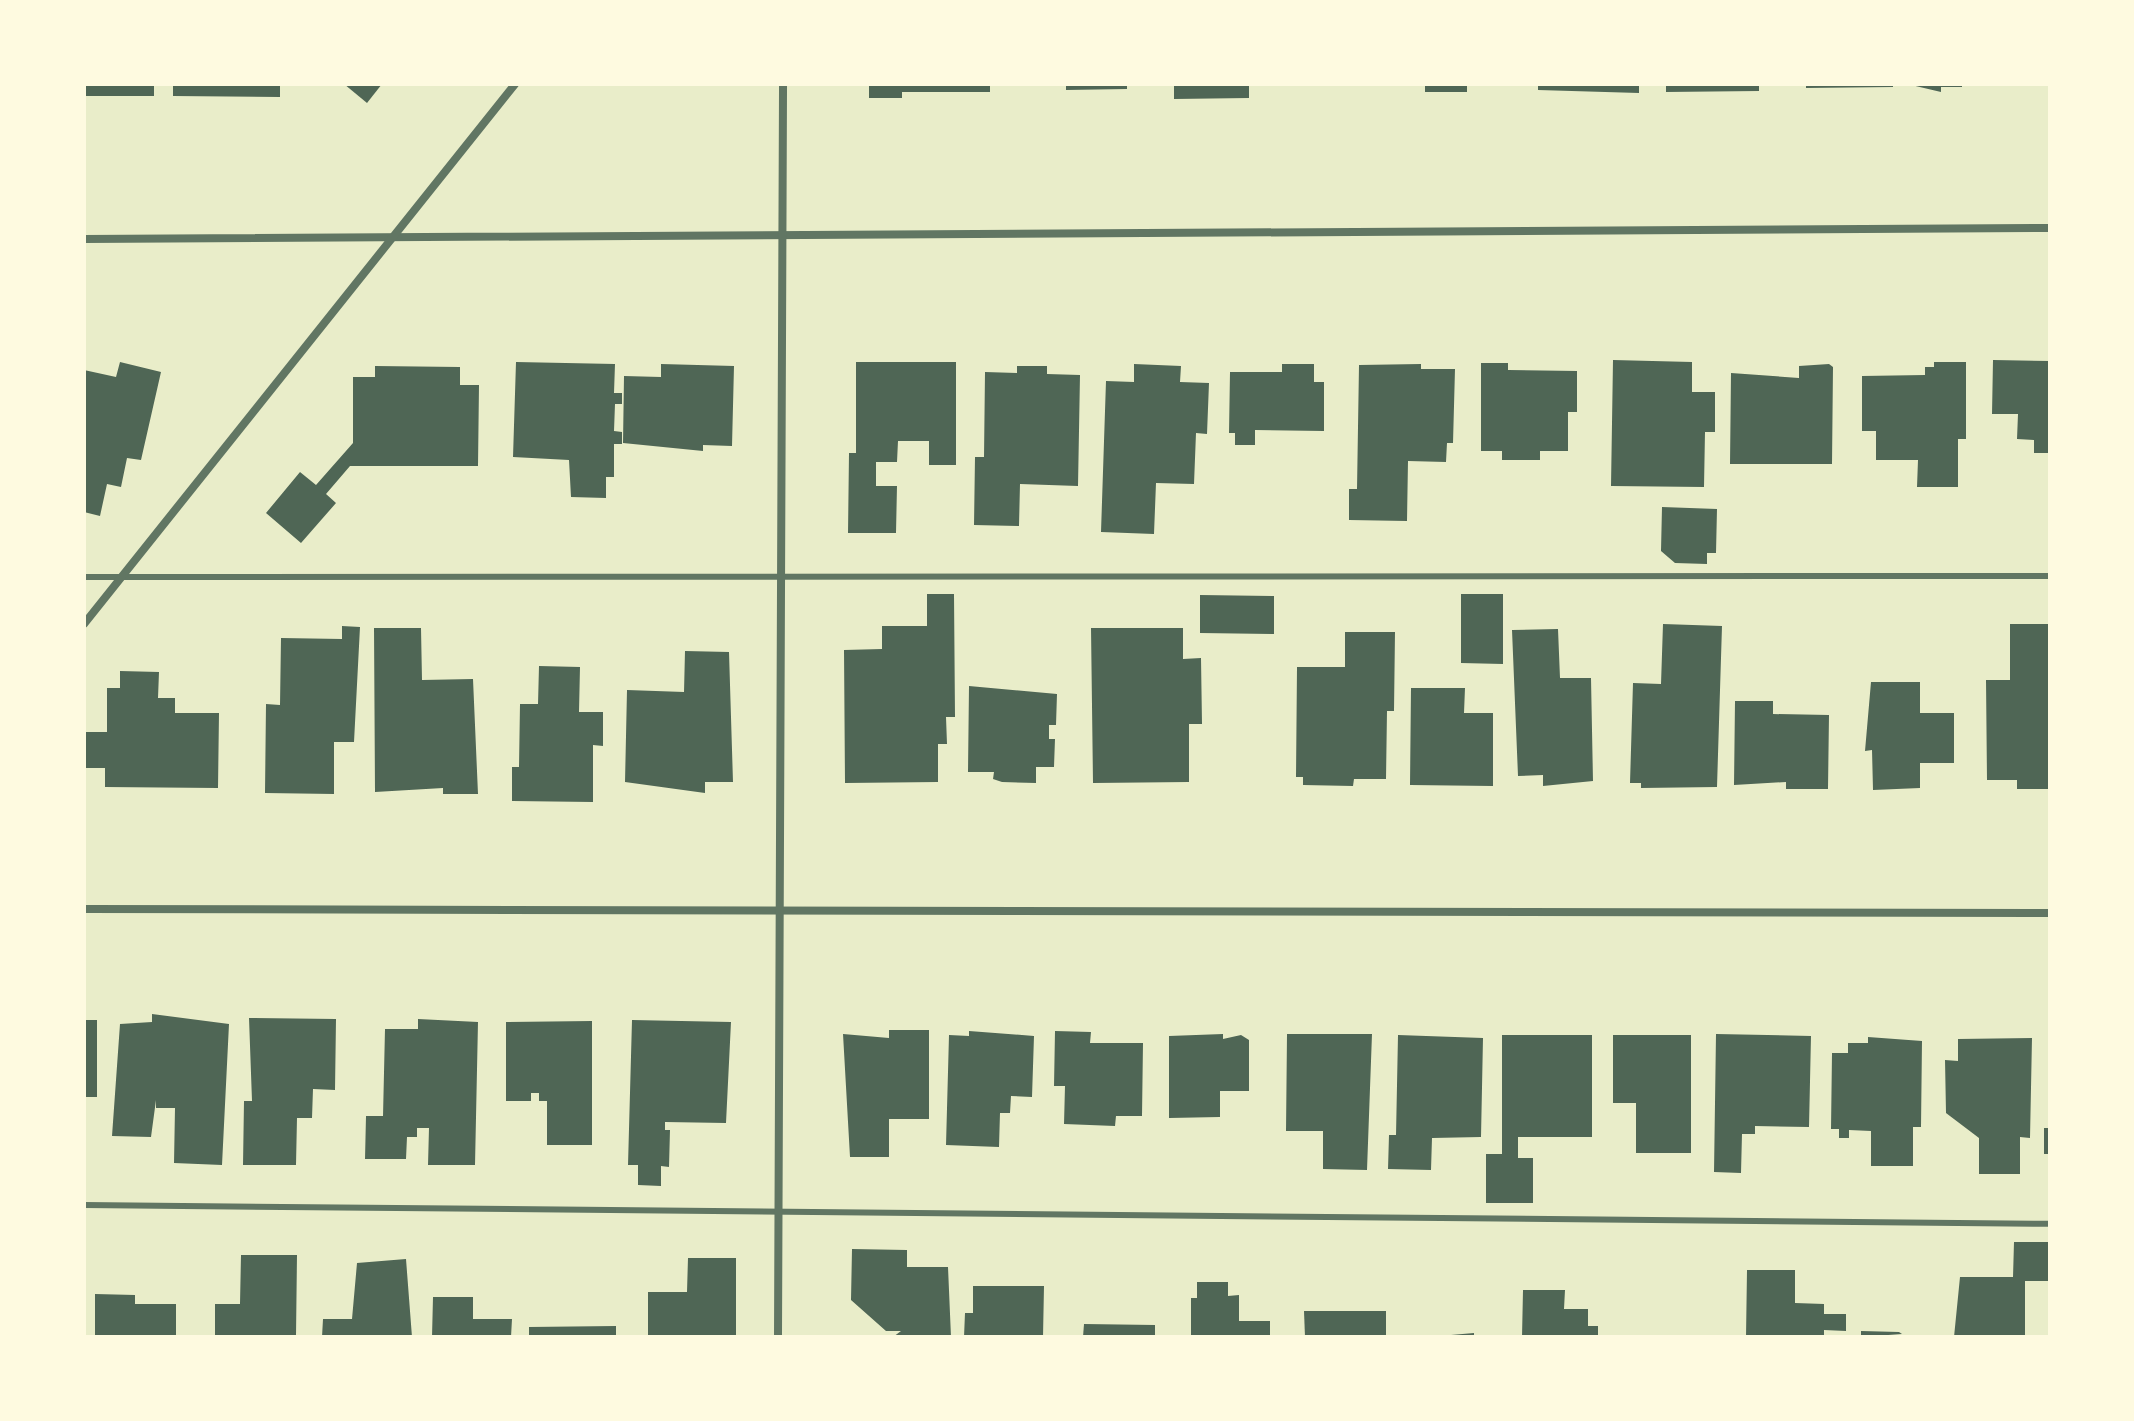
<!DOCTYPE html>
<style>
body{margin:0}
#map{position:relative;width:2134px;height:1421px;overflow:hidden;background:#e9edc9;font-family:"DM Sans",sans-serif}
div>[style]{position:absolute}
.building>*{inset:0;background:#4f6655}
.service>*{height:6px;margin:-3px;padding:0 3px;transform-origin:3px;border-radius:3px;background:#617663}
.minor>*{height:8px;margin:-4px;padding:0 4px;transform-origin:4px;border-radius:4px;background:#617663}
span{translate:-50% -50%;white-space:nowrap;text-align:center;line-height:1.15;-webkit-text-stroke:8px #fefae0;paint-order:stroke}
.frame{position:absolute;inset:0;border:86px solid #fefae0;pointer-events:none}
</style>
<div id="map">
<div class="building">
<i style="clip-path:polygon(84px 84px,154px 84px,154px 96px,84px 96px)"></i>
<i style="clip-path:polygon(173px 84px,280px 84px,280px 97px,173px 96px)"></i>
<i style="clip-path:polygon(344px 84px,382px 84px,367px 103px)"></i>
<i style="clip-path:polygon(869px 84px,990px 84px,990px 92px,902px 92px,902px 98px,869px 98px)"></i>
<i style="clip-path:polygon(1066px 84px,1127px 84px,1127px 89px,1066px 90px)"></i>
<i style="clip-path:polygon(1174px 84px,1249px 84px,1249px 98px,1174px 99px)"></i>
<i style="clip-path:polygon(1425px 84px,1467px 84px,1467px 92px,1425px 92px)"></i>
<i style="clip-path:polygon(1538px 84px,1639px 84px,1639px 93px,1538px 90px)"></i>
<i style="clip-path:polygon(1666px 84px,1759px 84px,1759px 91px,1666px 92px)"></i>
<i style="clip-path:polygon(1806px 84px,1893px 84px,1893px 87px,1806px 88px)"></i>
<i style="clip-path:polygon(1907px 84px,1962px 84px,1962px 87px,1941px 87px,1941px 92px)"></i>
<i style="clip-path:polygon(1613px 360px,1692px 362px,1692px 392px,1715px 392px,1715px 432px,1705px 432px,1704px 487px,1611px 486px)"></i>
<i style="clip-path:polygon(1993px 360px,2050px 361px,2050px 453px,2034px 453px,2034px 440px,2017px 439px,2018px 414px,1992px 414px)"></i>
<i style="clip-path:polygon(120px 362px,161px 372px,141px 460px,127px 458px,121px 487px,107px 484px,100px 516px,84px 512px,84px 370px,116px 377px)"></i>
<i style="clip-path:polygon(516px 362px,615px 364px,614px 393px,622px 393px,622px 404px,615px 404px,614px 431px,622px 432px,622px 444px,614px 444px,614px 477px,606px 477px,606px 498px,571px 497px,569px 460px,513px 457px)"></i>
<i style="clip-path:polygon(856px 362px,956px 362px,956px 465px,929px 465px,929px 441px,898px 441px,897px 462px,876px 462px,876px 486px,897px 486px,896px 533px,848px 533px,849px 453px,856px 453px)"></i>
<i style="clip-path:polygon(1934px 362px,1966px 362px,1966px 439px,1958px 439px,1958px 487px,1917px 487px,1918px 460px,1876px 460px,1876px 431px,1862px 431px,1862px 376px,1925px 375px,1925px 367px,1934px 367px)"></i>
<i style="clip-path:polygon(1481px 363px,1508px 363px,1508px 370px,1577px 371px,1577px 412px,1568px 412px,1568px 451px,1540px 451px,1540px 460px,1502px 460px,1502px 451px,1481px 451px)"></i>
<i style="clip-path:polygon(661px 364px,734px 366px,732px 446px,703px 445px,703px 451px,623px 443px,624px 376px,661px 377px)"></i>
<i style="clip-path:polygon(1134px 364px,1181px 366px,1180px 382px,1209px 383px,1207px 434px,1196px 433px,1194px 484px,1156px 483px,1154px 534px,1101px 532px,1106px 381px,1134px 382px)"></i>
<i style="clip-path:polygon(1282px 364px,1314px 364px,1314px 382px,1324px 382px,1324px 431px,1255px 430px,1255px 445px,1235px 445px,1235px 433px,1229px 433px,1230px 372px,1282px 372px)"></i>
<i style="clip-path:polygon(1421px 364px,1421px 369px,1455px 369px,1453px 443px,1447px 443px,1446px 462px,1408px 461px,1407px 521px,1349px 520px,1349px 489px,1357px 489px,1359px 365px)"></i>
<i style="clip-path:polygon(1829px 364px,1833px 367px,1832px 464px,1730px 464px,1731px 373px,1799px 378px,1799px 366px)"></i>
<i style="clip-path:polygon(375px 366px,460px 367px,460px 385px,479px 385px,478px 466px,350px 466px,326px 494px,336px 503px,301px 543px,266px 513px,300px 472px,316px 485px,353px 443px,353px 377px,375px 377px)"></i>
<i style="clip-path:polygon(1017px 366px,1047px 366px,1047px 374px,1080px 375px,1078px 486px,1020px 484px,1019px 526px,974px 525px,975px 457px,984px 457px,985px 372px,1017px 373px)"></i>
<i style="clip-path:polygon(1662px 507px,1717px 509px,1716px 553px,1707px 553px,1707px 564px,1675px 563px,1661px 551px)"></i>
<i style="clip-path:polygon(927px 594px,954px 594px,955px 717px,946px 717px,947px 744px,938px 744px,938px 782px,845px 783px,844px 650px,882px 649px,882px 626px,927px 626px)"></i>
<i style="clip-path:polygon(1461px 594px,1503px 594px,1503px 664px,1461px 663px)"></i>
<i style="clip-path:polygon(1200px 595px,1274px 596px,1274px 634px,1200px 633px)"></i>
<i style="clip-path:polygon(1663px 624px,1722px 626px,1717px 787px,1641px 788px,1641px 783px,1630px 783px,1633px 683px,1661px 684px)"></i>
<i style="clip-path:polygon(2010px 624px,2050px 624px,2050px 789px,2017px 789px,2017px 780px,1987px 780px,1986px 680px,2010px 680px)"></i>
<i style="clip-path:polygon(342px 626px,360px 627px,354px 742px,334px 742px,334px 794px,265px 793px,266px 704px,280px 705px,281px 638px,342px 639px)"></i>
<i style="clip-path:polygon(374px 628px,421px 628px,422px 680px,473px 679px,478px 794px,443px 794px,443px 788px,375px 792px)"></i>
<i style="clip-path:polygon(1091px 628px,1183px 628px,1183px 659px,1201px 658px,1202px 724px,1189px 724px,1189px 782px,1093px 783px)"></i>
<i style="clip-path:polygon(1558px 629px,1560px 678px,1591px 678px,1593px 781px,1543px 786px,1543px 775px,1518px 776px,1512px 630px)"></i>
<i style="clip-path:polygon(1345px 632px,1395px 632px,1394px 711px,1387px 711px,1386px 779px,1354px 779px,1353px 786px,1303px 785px,1303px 777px,1296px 777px,1297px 667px,1345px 667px)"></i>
<i style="clip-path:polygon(685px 651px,729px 652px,733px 782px,705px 782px,705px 793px,625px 782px,627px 690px,684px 692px)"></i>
<i style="clip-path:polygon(539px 666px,580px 667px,579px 712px,603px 712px,603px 746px,593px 745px,593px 802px,512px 801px,512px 767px,519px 767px,520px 704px,538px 704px)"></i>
<i style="clip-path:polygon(120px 671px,159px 672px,158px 698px,175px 698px,175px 713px,219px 713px,218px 788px,105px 787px,105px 768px,84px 768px,84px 732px,107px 732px,107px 688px,120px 688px)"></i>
<i style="clip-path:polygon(1871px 682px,1920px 682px,1920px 713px,1954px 713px,1954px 763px,1920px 763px,1920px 788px,1873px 790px,1872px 750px,1865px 751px)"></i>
<i style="clip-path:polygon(969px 686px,1057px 694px,1056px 725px,1049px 725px,1049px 739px,1055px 739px,1054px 767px,1036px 767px,1036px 783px,1002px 782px,993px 779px,994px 772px,968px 772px)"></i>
<i style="clip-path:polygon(1411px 688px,1465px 688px,1464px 713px,1493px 713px,1493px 786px,1410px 785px)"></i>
<i style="clip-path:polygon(1735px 701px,1773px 701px,1773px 714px,1829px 715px,1828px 789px,1786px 789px,1786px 782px,1734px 785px)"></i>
<i style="clip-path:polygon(152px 1014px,229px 1024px,222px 1165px,174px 1163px,175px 1108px,156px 1108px,156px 1100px,151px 1137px,112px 1136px,120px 1024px,152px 1022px)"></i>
<i style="clip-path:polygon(249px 1018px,336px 1019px,335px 1090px,313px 1089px,312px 1118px,297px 1118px,296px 1165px,243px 1165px,244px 1101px,252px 1101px)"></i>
<i style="clip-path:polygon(418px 1019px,478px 1022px,475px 1165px,428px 1165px,429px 1128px,417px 1128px,417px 1137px,407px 1137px,406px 1159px,365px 1159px,366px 1116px,383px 1116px,385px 1029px,418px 1029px)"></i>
<i style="clip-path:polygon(84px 1020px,97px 1020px,97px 1097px,84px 1097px)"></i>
<i style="clip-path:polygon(632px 1020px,731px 1022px,726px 1123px,665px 1122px,665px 1130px,670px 1130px,669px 1167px,661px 1166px,661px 1186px,638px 1185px,638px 1165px,628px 1165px)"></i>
<i style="clip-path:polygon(592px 1021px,592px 1145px,547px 1145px,547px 1101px,539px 1101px,539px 1093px,531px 1093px,531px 1101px,506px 1101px,506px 1022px)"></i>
<i style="clip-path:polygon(889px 1030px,929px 1030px,929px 1119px,889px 1119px,889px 1157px,850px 1157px,843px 1034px,889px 1038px)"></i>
<i style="clip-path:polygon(969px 1031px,1034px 1036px,1032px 1097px,1011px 1096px,1010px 1113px,1000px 1113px,999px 1147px,946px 1145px,949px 1035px,969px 1036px)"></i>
<i style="clip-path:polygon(1055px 1031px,1091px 1032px,1090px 1043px,1143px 1043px,1142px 1116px,1116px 1116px,1115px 1126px,1064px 1124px,1065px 1086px,1054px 1086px)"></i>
<i style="clip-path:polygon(1223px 1034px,1223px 1039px,1241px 1035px,1249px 1040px,1249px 1091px,1220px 1091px,1220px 1117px,1169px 1118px,1169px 1036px)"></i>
<i style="clip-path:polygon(1287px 1034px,1372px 1034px,1367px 1170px,1323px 1169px,1323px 1131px,1286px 1131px)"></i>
<i style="clip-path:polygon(1716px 1034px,1811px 1036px,1809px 1127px,1755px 1126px,1755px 1134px,1742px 1134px,1741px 1173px,1714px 1172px)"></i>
<i style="clip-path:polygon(1398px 1035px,1483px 1038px,1481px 1137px,1432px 1138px,1431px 1170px,1388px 1169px,1389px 1135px,1396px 1135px)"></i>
<i style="clip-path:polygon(1502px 1035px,1592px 1035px,1592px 1137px,1518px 1137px,1518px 1158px,1533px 1158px,1533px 1203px,1486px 1203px,1486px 1154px,1502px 1154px)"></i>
<i style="clip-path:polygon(1613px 1035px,1691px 1035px,1691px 1153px,1636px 1153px,1636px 1103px,1613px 1103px)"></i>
<i style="clip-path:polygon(1868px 1037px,1922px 1041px,1921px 1127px,1913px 1127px,1913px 1166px,1871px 1166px,1871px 1131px,1849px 1130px,1849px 1138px,1839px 1138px,1839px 1129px,1831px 1129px,1832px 1053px,1848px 1053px,1848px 1043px,1868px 1043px)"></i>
<i style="clip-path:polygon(2032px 1038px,2030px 1138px,2020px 1137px,2020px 1174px,1979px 1174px,1979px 1138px,1946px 1113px,1945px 1060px,1958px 1061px,1958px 1039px)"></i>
<i style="clip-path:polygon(2044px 1128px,2050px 1128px,2050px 1154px,2044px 1154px)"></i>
<i style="clip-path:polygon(2014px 1242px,2049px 1242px,2048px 1281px,2025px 1281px,2025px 1337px,1954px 1337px,1960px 1277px,2013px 1277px)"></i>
<i style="clip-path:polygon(852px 1249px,907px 1250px,907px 1267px,948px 1267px,951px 1337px,893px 1337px,901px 1331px,886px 1331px,851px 1300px)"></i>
<i style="clip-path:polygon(241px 1255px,297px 1255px,296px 1337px,215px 1337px,215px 1304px,240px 1304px)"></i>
<i style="clip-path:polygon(688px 1258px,736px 1258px,736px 1337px,648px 1337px,648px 1292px,687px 1292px)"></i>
<i style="clip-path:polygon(406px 1259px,412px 1337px,322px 1337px,323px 1319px,352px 1319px,357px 1263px)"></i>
<i style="clip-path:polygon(1747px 1270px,1795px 1270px,1795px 1303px,1824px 1304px,1824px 1314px,1846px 1314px,1846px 1331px,1824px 1330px,1824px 1337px,1746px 1337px)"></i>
<i style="clip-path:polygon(1197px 1282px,1228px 1282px,1228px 1296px,1239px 1295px,1239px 1321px,1270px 1321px,1270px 1337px,1191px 1337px,1191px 1298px,1197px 1298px)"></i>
<i style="clip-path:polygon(973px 1286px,1044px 1286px,1043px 1337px,964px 1337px,965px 1313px,973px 1313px)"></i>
<i style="clip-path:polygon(1523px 1290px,1565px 1290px,1564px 1309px,1588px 1309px,1588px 1326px,1598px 1326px,1598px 1337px,1522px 1337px)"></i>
<i style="clip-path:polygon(95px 1294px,135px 1295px,135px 1304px,176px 1304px,176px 1337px,95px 1337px)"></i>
<i style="clip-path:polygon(433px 1297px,473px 1297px,473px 1319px,512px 1319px,511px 1337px,432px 1337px)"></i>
<i style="clip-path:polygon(1304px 1311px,1386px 1311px,1386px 1337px,1305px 1337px)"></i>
<i style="clip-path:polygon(1084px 1324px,1155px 1325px,1155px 1337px,1083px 1337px)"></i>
<i style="clip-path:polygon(616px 1326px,616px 1337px,529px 1337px,529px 1327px)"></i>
<i style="clip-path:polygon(1861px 1331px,1899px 1332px,1902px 1334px,1861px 1337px)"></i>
<i style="clip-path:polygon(1474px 1333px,1474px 1337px,1451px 1337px,1451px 1335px)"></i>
</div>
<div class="service">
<i style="left:84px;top:577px;width:1966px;rotate:-0.03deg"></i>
<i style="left:84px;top:1205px;width:1966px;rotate:0.55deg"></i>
</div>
<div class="minor">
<i style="left:84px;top:239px;width:1966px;rotate:-0.32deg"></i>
<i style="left:84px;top:624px;width:691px;rotate:-51.4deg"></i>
<i style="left:84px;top:909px;width:1966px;rotate:0.12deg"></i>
<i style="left:778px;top:1337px;width:1253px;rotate:-89.77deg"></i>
</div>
<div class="frame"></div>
</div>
